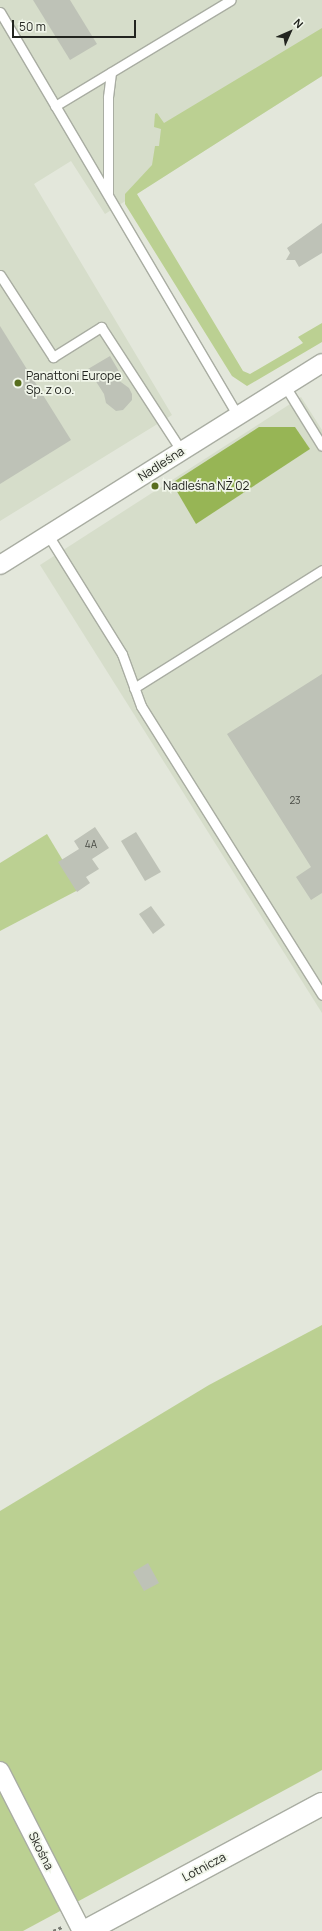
<!DOCTYPE html>
<meta charset="utf-8">
<style>
body{margin:0}
#map{position:relative;width:322px;height:1931px;overflow:hidden;background:#e3e7db;font-family:Manrope,sans-serif}
div>[style]{position:absolute}
.built>*{inset:0;background:#d6ddca}
.green>*{inset:0;background:#bbd092}
.water>*{inset:0;background:#97b555}
.building>*{inset:0;background:#bec2b7}
.path>*{height:2.5px;margin-top:-1.25px;transform-origin:0;background:repeating-linear-gradient(90deg,#7a7d75 0 3px,transparent 0 6px)}
.roads{filter:drop-shadow(1px 0 #a9ada2) drop-shadow(-1px 0 #a9ada2) drop-shadow(0 1px #a9ada2) drop-shadow(0 -1px #a9ada2)}
.lane>*{height:9px;margin:-4.5px;padding:0 4.5px;transform-origin:4.5px;border-radius:4.5px;background:#fff}
.street>*{height:18px;margin:-9px;padding:0 9px;transform-origin:9px;border-radius:9px;background:#fff}
.secondary>*{height:22px;margin:-11px;padding:0 11px;transform-origin:11px;border-radius:11px;background:#fff}
.dots>*{width:11px;height:11px;translate:-50% -50%;box-sizing:border-box;border:2px solid #f0f5e9;border-radius:50%}
span{translate:-50% -50%;white-space:nowrap;text-align:center;line-height:1.15;-webkit-text-stroke:3.5px #f0f5e9;paint-order:stroke}
.number-label{font-size:10px;color:#494c45}
.number-label span{-webkit-text-stroke-width:0}
.poi-label{font-size:12px;color:#22241f}
.left{translate:0 -50%;text-align:left}
.street-label{font-size:12px;color:#22241f}
.north{position:absolute;left:270px;top:12px;width:40px;height:40px;-webkit-text-stroke:3px #f0f5e9;paint-order:stroke;rotate:45deg;font-size:11px;font-weight:700;line-height:16px;text-align:center;color:#22241f}
.north::after{content:'';display:block;margin:auto;width:14px;height:18px;background:#22241f;clip-path:polygon(50% 0,100% 100%,50% 72%,0 100%)}
.scale{position:absolute;left:12px;top:20px;width:124px;height:18px;box-sizing:border-box;border:2px solid #22241f;border-top:0;padding-left:5px;font-size:12px;line-height:14px;white-space:nowrap;color:#22241f;-webkit-text-stroke:3px #f0f5e9;paint-order:stroke}
</style>
<div id="map">
<div class="built">
<i style="clip-path:polygon(0 0,322px 0,322px 76px,105px 214px,71px 161px,34px 184px,172px 415px,0 521px)"></i>
<i style="clip-path:polygon(301px 397px,322px 430px,322px 1013px,40px 565px)"></i>
</div>
<div class="green">
<i style="clip-path:polygon(322px 28px,322px 76px,137px 194px,243px 371px,250px 374px,303px 343px,298px 337px,322px 323px,322px 342px,247px 386px,232px 376px,125px 204px,125px 194px,152px 165px,155px 146px,159px 146px,161px 129px,154px 127px,155px 114px,157px 113px,164px 123px)"></i>
<i style="clip-path:polygon(47px 834px,80px 889px,0 931px,0 863px)"></i>
<i style="clip-path:polygon(322px 1325px,322px 1770px,23px 1931px,0 1931px,0 1511px,209px 1385px)"></i>
</div>
<div class="water">
<i style="clip-path:polygon(259px 427px,295px 427px,310px 449px,196px 524px,172px 483px)"></i>
</div>
<div class="building">
<i style="clip-path:polygon(33px 0,70px 0,97px 44px,70px 60px)"></i>
<i style="clip-path:polygon(322px 223px,322px 253px,299px 267px,295px 260px,286px 260px,290px 253px,287px 248px)"></i>
<i style="clip-path:polygon(0 326px,71px 440px,0 484px)"></i>
<i style="clip-path:polygon(110px 356px,120px 373px,114px 377px,129px 388px,132px 394px,132px 400px,123px 410px,116px 411px,106px 403px,104px 394px,88px 369px)"></i>
<i style="clip-path:polygon(322px 674px,322px 893px,311px 900px,296px 877px,311px 867px,227px 734px)"></i>
<i style="clip-path:polygon(95px 827px,109px 848px,92px 859px,99px 869px,86px 877px,90px 883px,77px 892px,58px 862px,79px 849px,74px 841px)"></i>
<i style="clip-path:polygon(136px 832px,161px 872px,145px 881px,121px 841px)"></i>
<i style="clip-path:polygon(151px 906px,165px 925px,153px 934px,139px 914px)"></i>
<i style="clip-path:polygon(148px 1563px,159px 1583px,144px 1591px,133px 1572px)"></i>
</div>
<div class="path">
<i style="left:53px;top:1931px;width:10px;rotate:-24deg"></i>
</div>
<div class="roads">
<div class="lane">
<i style="left:0;top:12px;width:468px;rotate:59.5deg"></i>
<i style="left:55px;top:106px;width:205px;rotate:-31.1deg"></i>
<i style="left:108px;top:194px;width:97px;rotate:-90deg"></i>
<i style="left:108px;top:97px;width:25px;rotate:-83deg"></i>
<i style="left:0;top:275px;width:98px;rotate:57.1deg"></i>
<i style="left:53px;top:357px;width:57px;rotate:-32deg"></i>
<i style="left:101px;top:327px;width:147px;rotate:57deg"></i>
<i style="left:285px;top:386px;width:70px;rotate:58.3deg"></i>
<i style="left:48px;top:535px;width:140px;rotate:58.1deg"></i>
<i style="left:122px;top:654px;width:55px;rotate:69.9deg"></i>
<i style="left:141px;top:706px;width:341px;rotate:57.9deg"></i>
<i style="left:134px;top:688px;width:222px;rotate:-32.1deg"></i>
</div>
<div class="street">
<i style="left:0;top:565px;width:380px;rotate:-32.1deg"></i>
<i style="left:0;top:1771px;width:180px;rotate:62.9deg"></i>
</div>
<div class="secondary">
<i style="left:86px;top:1931px;width:268px;rotate:-28.3deg"></i>
</div>
</div>
<div class="dots">
<i style="left:18px;top:383px;background:#586e1e"></i>
<i style="left:155px;top:486px;background:#586e1e"></i>
</div>
<div class="number-label">
<span style="left:295px;top:801px">23</span>
<span style="left:91px;top:845px">4A</span>
</div>
<div class="poi-label">
<span class="left" style="left:26px;top:383px">Panattoni Europe<br>Sp. z o.o.</span>
<span class="left" style="left:163px;top:486px">Nadleśna NŻ 02</span>
</div>
<div class="street-label">
<span style="left:161px;top:464px;rotate:-33deg">Nadleśna</span>
<span style="left:41px;top:1851px;rotate:63deg">Skośna</span>
<span style="left:204px;top:1867px;rotate:-28deg">Lotnicza</span>
</div>
<div class="north">N</div>
<div class="scale">50 m</div>
</div>
